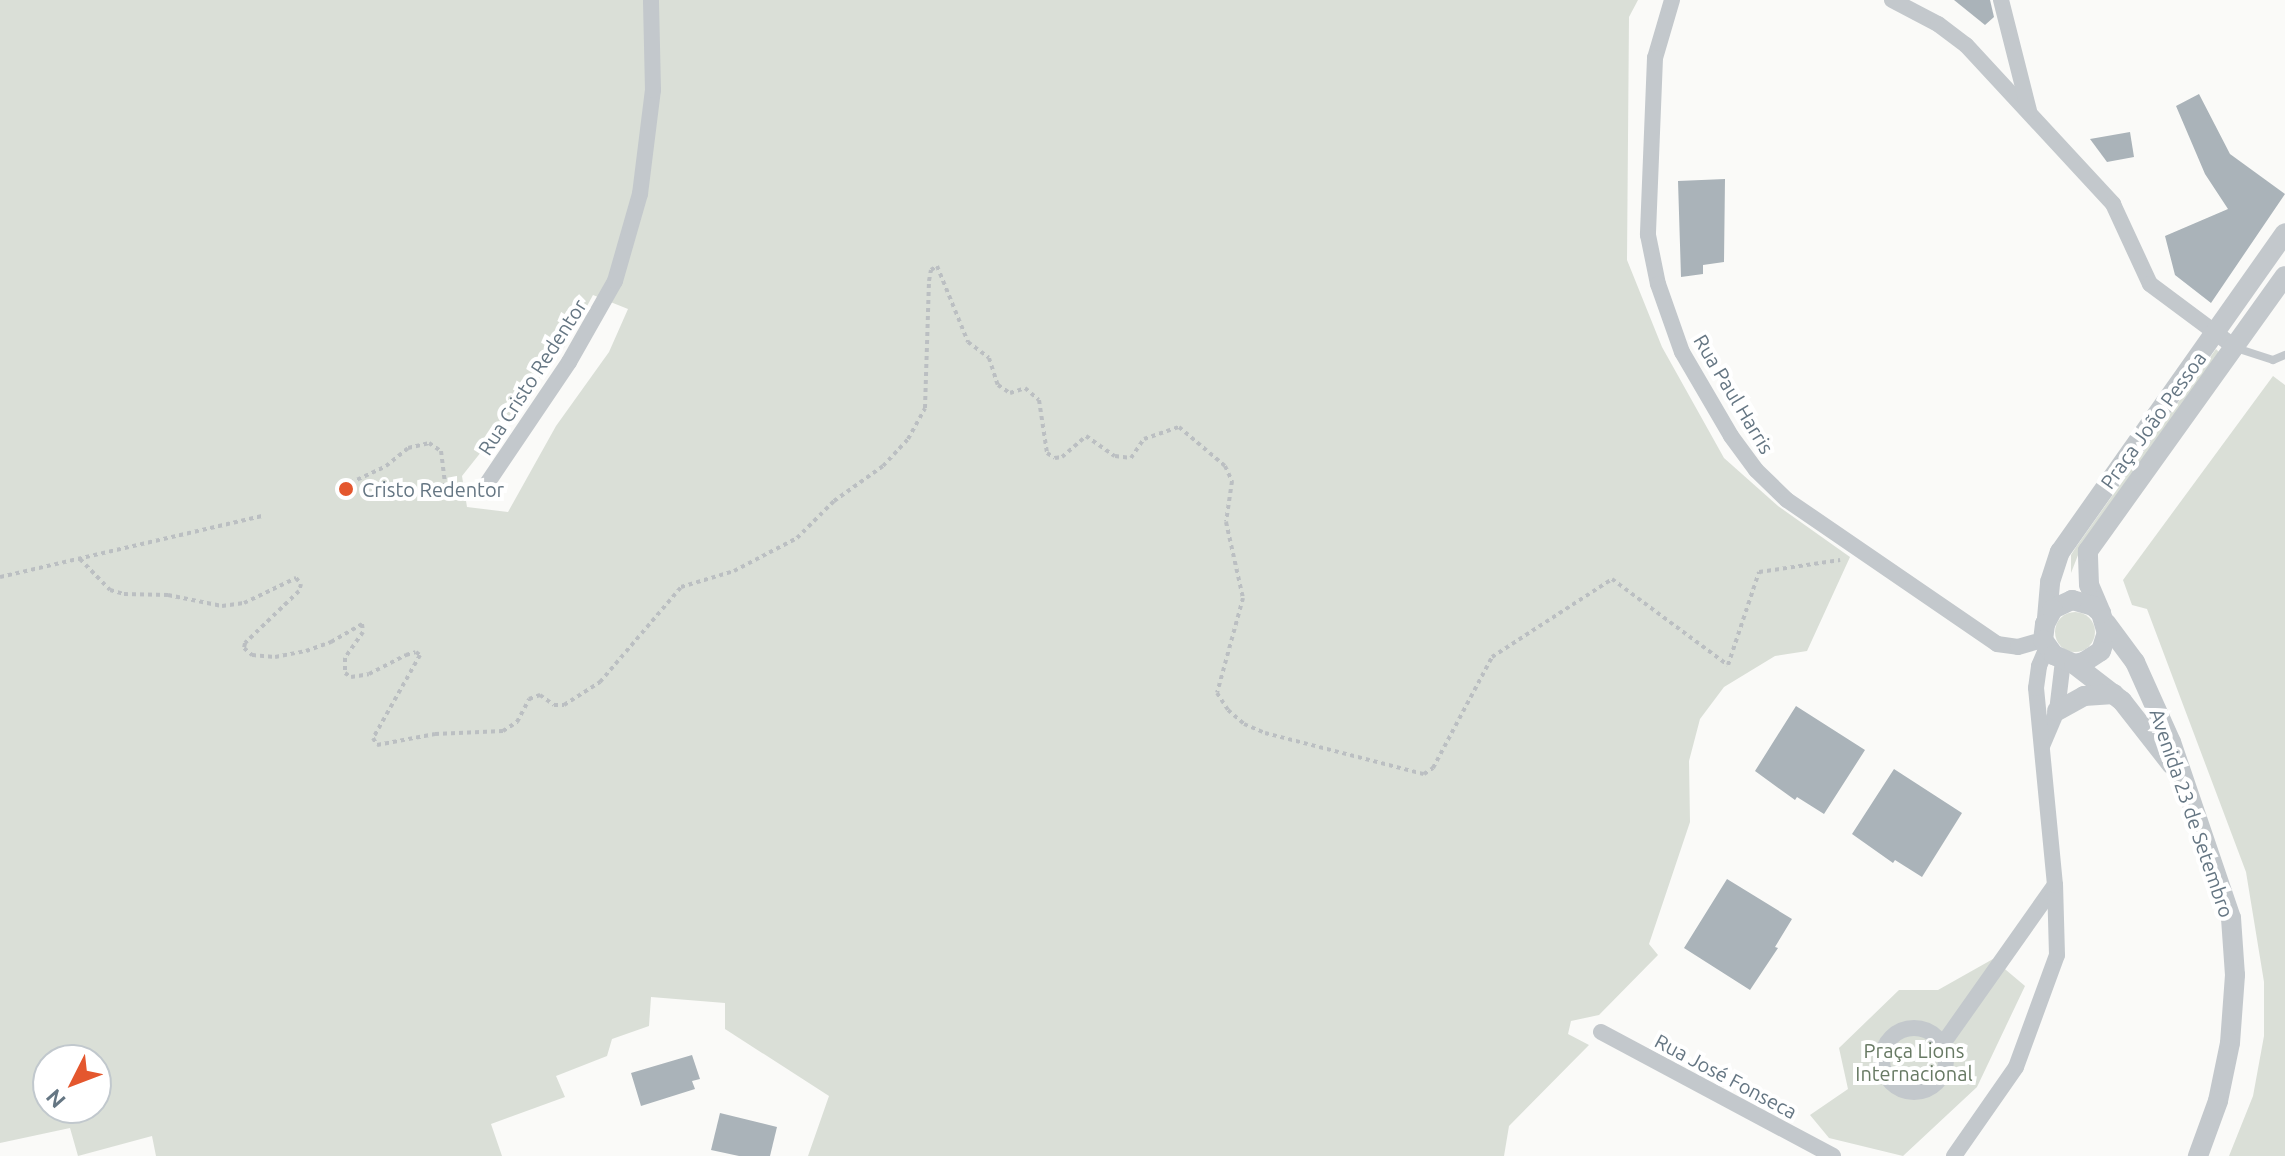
<!DOCTYPE html>
<meta charset="utf-8">
<style>
body{margin:0}
#map{position:relative;width:2285px;height:1156px;overflow:hidden;background:#fafaf8;font-family:Ubuntu,sans-serif}
div>[style]{position:absolute}
.green>*{inset:0;background:#dadfd7}
.round{border-radius:50%}
.building>*{inset:0;background:#aab3b9}
.path>*{height:4px;margin-top:-2px;transform-origin:0;background:repeating-linear-gradient(90deg,#bbbfc2 0 4px,transparent 0 8px)}
.service>*{height:8px;margin:-4px;padding:0 4px;transform-origin:4px;border-radius:4px;background:#c3c8cc}
.minor>*{height:16px;margin:-8px;padding:0 8px;transform-origin:8px;border-radius:8px;background:#c3c8cc}
.minor>.ring{margin:-8px;padding:0;box-sizing:content-box;background:none;border:16px solid #c3c8cc;border-radius:50%}
.tertiary>*{height:20px;margin:-10px;padding:0 10px;transform-origin:10px;border-radius:10px;background:#c3c8cc}
.dots>*{width:22px;height:22px;translate:-50% -50%;box-sizing:border-box;border:4px solid #fff;border-radius:50%}
span{translate:-50% -50%;white-space:nowrap;text-align:center;line-height:1.15;-webkit-text-stroke:8px #fff;paint-order:stroke}
.street-label{font-size:20px;color:#657683}
.poi-label{font-size:20px;color:#657683}
.left{translate:0 -50%;text-align:left}
.park-label{font-size:20px;color:#687a64}
.north{position:absolute;left:32px;top:1044px;width:80px;height:80px;box-sizing:border-box;background:#fff;border:2px solid #c1c8cd;border-radius:50%;rotate:228deg;font-size:22px;font-weight:700;line-height:32px;text-align:center;color:#657683}
.north::after{content:'';display:block;margin:auto;width:28px;height:36px;background:#e4572e;clip-path:polygon(50% 0,100% 100%,50% 72%,0 100%)}
</style>
<div id="map">
<div class="green">
<i style="clip-path:polygon(evenodd,0 0,1638px 0,1629px 17px,1627px 260px,1662px 347px,1724px 458px,1778px 506px,1850px 557px,1807px 651px,1775px 656px,1724px 687px,1700px 719px,1689px 761px,1690px 822px,1649px 944px,1658px 955px,1599px 1015px,1571px 1021px,1568px 1034px,1589px 1045px,1509px 1126px,1504px 1156px,808px 1156px,829px 1096px,725px 1029px,725px 1003px,651px 997px,649px 1026px,612px 1039px,607px 1056px,556px 1076px,565px 1097px,491px 1124px,502px 1156px,156px 1156px,152px 1136px,78px 1156px,70px 1128px,0 1143px,0 0,593px 295px,628px 309px,609px 352px,556px 426px,508px 512px,467px 507px,462px 476px,566px 345px,593px 295px,0 0,48px 1060px,96px 1060px,96px 1108px,48px 1108px,48px 1060px)"></i>
<i style="clip-path:polygon(2216px 349px,2220px 353px,2080px 550px,2071px 573px,2071px 555px,2076px 547px)"></i>
<i style="clip-path:polygon(2273px 376px,2285px 385px,2285px 1156px,2229px 1156px,2253px 1096px,2264px 1036px,2264px 982px,2246px 872px,2147px 609px,2132px 605px,2123px 580px)"></i>
<i class="round" style="left:2055px;top:612px;width:40px;height:40px"></i>
<i style="clip-path:polygon(1993px 959px,2025px 986px,1977px 1087px,1903px 1156px,1829px 1138px,1810px 1115px,1848px 1089px,1839px 1048px,1899px 990px,1938px 990px)"></i>
</div>
<div class="building">
<i style="clip-path:polygon(1954px 0,1990px 0,1994px 17px,1985px 25px)"></i>
<i style="clip-path:polygon(2199px 94px,2230px 154px,2285px 194px,2211px 303px,2175px 275px,2165px 236px,2228px 209px,2205px 174px,2176px 106px)"></i>
<i style="clip-path:polygon(2130px 132px,2134px 157px,2107px 162px,2090px 139px)"></i>
<i style="clip-path:polygon(1725px 179px,1724px 262px,1703px 265px,1703px 274px,1681px 277px,1678px 181px)"></i>
<i style="clip-path:polygon(1796px 706px,1865px 750px,1824px 814px,1797px 797px,1795px 800px,1755px 771px)"></i>
<i style="clip-path:polygon(1894px 769px,1962px 813px,1922px 877px,1895px 860px,1893px 863px,1852px 834px)"></i>
<i style="clip-path:polygon(1727px 879px,1792px 919px,1775px 947px,1778px 948px,1750px 990px,1684px 948px)"></i>
<i style="clip-path:polygon(692px 1055px,700px 1079px,692px 1081px,695px 1089px,641px 1106px,631px 1073px)"></i>
<i style="clip-path:polygon(720px 1113px,777px 1127px,770px 1156px,739px 1156px,711px 1150px)"></i>
</div>
<div class="path">
<i style="left:350px;top:483px;width:40px;rotate:-25deg"></i>
<i style="left:386px;top:466px;width:28px;rotate:-39deg"></i>
<i style="left:408px;top:448px;width:22px;rotate:-13deg"></i>
<i style="left:429px;top:443px;width:14px;rotate:34deg"></i>
<i style="left:441px;top:451px;width:40px;rotate:82.9deg"></i>
<i style="left:446px;top:491px;width:8px;rotate:50deg"></i>
<i style="left:451px;top:497px;width:14px;rotate:4deg"></i>
<i style="left:80px;top:559px;width:43px;rotate:45.9deg"></i>
<i style="left:110px;top:590px;width:15px;rotate:16deg"></i>
<i style="left:124px;top:594px;width:44px;rotate:1.3deg"></i>
<i style="left:168px;top:595px;width:55px;rotate:11.5deg"></i>
<i style="left:222px;top:606px;width:22px;rotate:-8deg"></i>
<i style="left:244px;top:603px;width:58px;rotate:-25.7deg"></i>
<i style="left:296px;top:578px;width:8px;rotate:50deg"></i>
<i style="left:301px;top:584px;width:7px;rotate:106deg"></i>
<i style="left:299px;top:591px;width:75px;rotate:136.1deg"></i>
<i style="left:245px;top:643px;width:5px;rotate:101deg"></i>
<i style="left:244px;top:648px;width:11px;rotate:41deg"></i>
<i style="left:252px;top:655px;width:23px;rotate:5deg"></i>
<i style="left:275px;top:657px;width:32px;rotate:-11deg"></i>
<i style="left:306px;top:651px;width:27px;rotate:-20deg"></i>
<i style="left:331px;top:642px;width:36px;rotate:-30deg"></i>
<i style="left:362px;top:624px;width:8px;rotate:83deg"></i>
<i style="left:363px;top:632px;width:32px;rotate:125deg"></i>
<i style="left:345px;top:658px;width:15px;rotate:90deg"></i>
<i style="left:345px;top:673px;width:7px;rotate:34deg"></i>
<i style="left:351px;top:677px;width:18px;rotate:-9deg"></i>
<i style="left:369px;top:674px;width:42px;rotate:-27.2deg"></i>
<i style="left:406px;top:655px;width:10px;rotate:-17deg"></i>
<i style="left:416px;top:652px;width:5px;rotate:37deg"></i>
<i style="left:420px;top:655px;width:95px;rotate:119.5deg"></i>
<i style="left:373px;top:738px;width:8px;rotate:60deg"></i>
<i style="left:377px;top:745px;width:59px;rotate:-10.7deg"></i>
<i style="left:435px;top:734px;width:68px;rotate:-2.5deg"></i>
<i style="left:503px;top:731px;width:17px;rotate:-33deg"></i>
<i style="left:517px;top:722px;width:26px;rotate:-62deg"></i>
<i style="left:529px;top:699px;width:12px;rotate:-20deg"></i>
<i style="left:540px;top:695px;width:17px;rotate:36deg"></i>
<i style="left:554px;top:705px;width:10px"></i>
<i style="left:564px;top:705px;width:43px;rotate:-32.6deg"></i>
<i style="left:600px;top:682px;width:125px;rotate:-49.5deg"></i>
<i style="left:681px;top:587px;width:55px;rotate:-16.8deg"></i>
<i style="left:734px;top:571px;width:71px;rotate:-27.6deg"></i>
<i style="left:797px;top:538px;width:52px;rotate:-45deg"></i>
<i style="left:834px;top:501px;width:60px;rotate:-35.5deg"></i>
<i style="left:883px;top:466px;width:37px;rotate:-47deg"></i>
<i style="left:908px;top:439px;width:35px;rotate:-61deg"></i>
<i style="left:925px;top:408px;width:127px;rotate:-88.2deg"></i>
<i style="left:929px;top:281px;width:11px;rotate:-80deg"></i>
<i style="left:931px;top:270px;width:7px;rotate:-34deg"></i>
<i style="left:937px;top:266px;width:82px;rotate:67.8deg"></i>
<i style="left:968px;top:342px;width:26px;rotate:37deg"></i>
<i style="left:989px;top:358px;width:28px;rotate:72deg"></i>
<i style="left:998px;top:385px;width:14px;rotate:34deg"></i>
<i style="left:1010px;top:393px;width:16px;rotate:-18deg"></i>
<i style="left:1025px;top:388px;width:18px;rotate:41deg"></i>
<i style="left:1039px;top:400px;width:54px;rotate:81.4deg"></i>
<i style="left:1047px;top:453px;width:9px;rotate:32deg"></i>
<i style="left:1055px;top:458px;width:7px;rotate:-8deg"></i>
<i style="left:1062px;top:457px;width:32px;rotate:-41deg"></i>
<i style="left:1086px;top:436px;width:35px;rotate:35deg"></i>
<i style="left:1115px;top:456px;width:16px;rotate:7deg"></i>
<i style="left:1131px;top:458px;width:23px;rotate:-56deg"></i>
<i style="left:1144px;top:439px;width:37px;rotate:-19deg"></i>
<i style="left:1179px;top:427px;width:60px;rotate:40.3deg"></i>
<i style="left:1225px;top:466px;width:17px;rotate:65deg"></i>
<i style="left:1232px;top:481px;width:41px;rotate:98.3deg"></i>
<i style="left:1226px;top:522px;width:78px;rotate:77.4deg"></i>
<i style="left:1243px;top:598px;width:98px;rotate:105.3deg"></i>
<i style="left:1217px;top:693px;width:20px;rotate:57deg"></i>
<i style="left:1228px;top:710px;width:21px;rotate:41deg"></i>
<i style="left:1244px;top:724px;width:23px;rotate:23deg"></i>
<i style="left:1265px;top:733px;width:164px;rotate:14.5deg"></i>
<i style="left:1424px;top:774px;width:11px;rotate:-34deg"></i>
<i style="left:1433px;top:768px;width:126px;rotate:-62deg"></i>
<i style="left:1492px;top:657px;width:143px;rotate:-33deg"></i>
<i style="left:1612px;top:579px;width:144px;rotate:36.6deg"></i>
<i style="left:1728px;top:665px;width:98px;rotate:-71.6deg"></i>
<i style="left:1759px;top:572px;width:82px;rotate:-8.4deg"></i>
<i style="left:0;top:577px;width:269px;rotate:-13.1deg"></i>
</div>
<div class="service">
<i style="left:2236px;top:348px;width:39px;rotate:18deg"></i>
<i style="left:2273px;top:360px;width:13px;rotate:-23deg"></i>
</div>
<div class="minor">
<i style="left:1672px;top:0;width:60px;rotate:106.3deg"></i>
<i style="left:1655px;top:58px;width:177px;rotate:92.3deg"></i>
<i style="left:1648px;top:235px;width:50px;rotate:78.5deg"></i>
<i style="left:1658px;top:284px;width:72px;rotate:70.6deg"></i>
<i style="left:1682px;top:352px;width:97px;rotate:59.7deg"></i>
<i style="left:1731px;top:436px;width:42px;rotate:53.7deg"></i>
<i style="left:1756px;top:470px;width:43px;rotate:44.1deg"></i>
<i style="left:1787px;top:500px;width:255px;rotate:34.4deg"></i>
<i style="left:1997px;top:644px;width:21px;rotate:8deg"></i>
<i style="left:2018px;top:647px;width:26px;rotate:-16deg"></i>
<i style="left:1892px;top:0;width:52px;rotate:27.6deg"></i>
<i style="left:1938px;top:24px;width:35px;rotate:37deg"></i>
<i style="left:1966px;top:45px;width:217px;rotate:47.2deg"></i>
<i style="left:2113px;top:204px;width:88px;rotate:65.2deg"></i>
<i style="left:2150px;top:284px;width:107px;rotate:36.7deg"></i>
<i style="left:2001px;top:0;width:114px;rotate:75.8deg"></i>
<i style="left:482px;top:491px;width:156px;rotate:-56deg"></i>
<i style="left:569px;top:362px;width:93px;rotate:-60.4deg"></i>
<i style="left:615px;top:281px;width:91px;rotate:-74deg"></i>
<i style="left:640px;top:194px;width:105px;rotate:-82.9deg"></i>
<i style="left:653px;top:90px;width:90px;rotate:-91.3deg"></i>
<i style="left:2042px;top:746px;width:38px;rotate:-67deg"></i>
<i style="left:2057px;top:711px;width:50px;rotate:-83.2deg"></i>
<i class="ring" style="left:1882px;top:1028px;width:48px;height:48px"></i>
<i style="left:1601px;top:1032px;width:263px;rotate:28.1deg"></i>
<i style="left:1942px;top:1045px;width:196px;rotate:-54.8deg"></i>
<i style="left:1954px;top:1156px;width:108px;rotate:-55.1deg"></i>
<i style="left:2016px;top:1067px;width:119px;rotate:-69.9deg"></i>
<i style="left:2057px;top:955px;width:70px;rotate:-91.6deg"></i>
<i style="left:2055px;top:885px;width:198px;rotate:-95.5deg"></i>
<i style="left:2036px;top:688px;width:22px;rotate:-82deg"></i>
<i style="left:2039px;top:666px;width:21px;rotate:-67deg"></i>
</div>
<div class="tertiary">
<i style="left:2101px;top:613px;width:30px;rotate:-113deg"></i>
<i style="left:2089px;top:585px;width:34px;rotate:-92deg"></i>
<i style="left:2088px;top:551px;width:338px;rotate:-54.4deg"></i>
<i style="left:2047px;top:618px;width:36px;rotate:-85deg"></i>
<i style="left:2050px;top:582px;width:32px;rotate:-72deg"></i>
<i style="left:2060px;top:552px;width:390px;rotate:-54.8deg"></i>
<i style="left:2106px;top:623px;width:49px;rotate:53.4deg"></i>
<i style="left:2135px;top:662px;width:88px;rotate:65.8deg"></i>
<i style="left:2171px;top:742px;width:186px;rotate:71.2deg"></i>
<i style="left:2231px;top:918px;width:57px;rotate:86deg"></i>
<i style="left:2235px;top:975px;width:68px;rotate:94.2deg"></i>
<i style="left:2230px;top:1043px;width:59px;rotate:101.7deg"></i>
<i style="left:2218px;top:1101px;width:59px;rotate:110deg"></i>
<i style="left:2074px;top:664px;width:10px;rotate:-11deg"></i>
<i style="left:2084px;top:662px;width:20px;rotate:-33deg"></i>
<i style="left:2101px;top:651px;width:19px;rotate:-72deg"></i>
<i style="left:2107px;top:633px;width:21px;rotate:-107deg"></i>
<i style="left:2101px;top:613px;width:11px;rotate:-139deg"></i>
<i style="left:2093px;top:606px;width:22px;rotate:-164deg"></i>
<i style="left:2072px;top:600px;width:21px;rotate:155deg"></i>
<i style="left:2053px;top:609px;width:17px;rotate:118deg"></i>
<i style="left:2045px;top:624px;width:16px;rotate:97deg"></i>
<i style="left:2043px;top:640px;width:19px;rotate:54deg"></i>
<i style="left:2054px;top:655px;width:22px;rotate:24deg"></i>
<i style="left:2074px;top:664px;width:61px;rotate:37.6deg"></i>
<i style="left:2122px;top:701px;width:81px;rotate:52deg"></i>
<i style="left:2057px;top:711px;width:31px;rotate:-29deg"></i>
<i style="left:2084px;top:696px;width:30px;rotate:-4deg"></i>
</div>
<div class="dots">
<i style="left:346px;top:489px;background:#e4572e"></i>
</div>
<div class="street-label">
<span style="left:532px;top:377px;rotate:-57deg">Rua Cristo Redentor</span>
<span style="left:1734px;top:394px;rotate:59deg">Rua Paul Harris</span>
<span style="left:2153px;top:420px;rotate:-54deg">Praça João Pessoa</span>
<span style="left:2192px;top:813px;rotate:71deg">Avenida 23 de Setembro</span>
<span style="left:1726px;top:1076px;rotate:28deg">Rua José Fonseca</span>
</div>
<div class="poi-label">
<span class="left" style="left:362px;top:489px">Cristo Redentor</span>
</div>
<div class="park-label">
<span style="left:1914px;top:1062px">Praça Lions<br>Internacional</span>
</div>
<div class="north">N</div>
</div>
